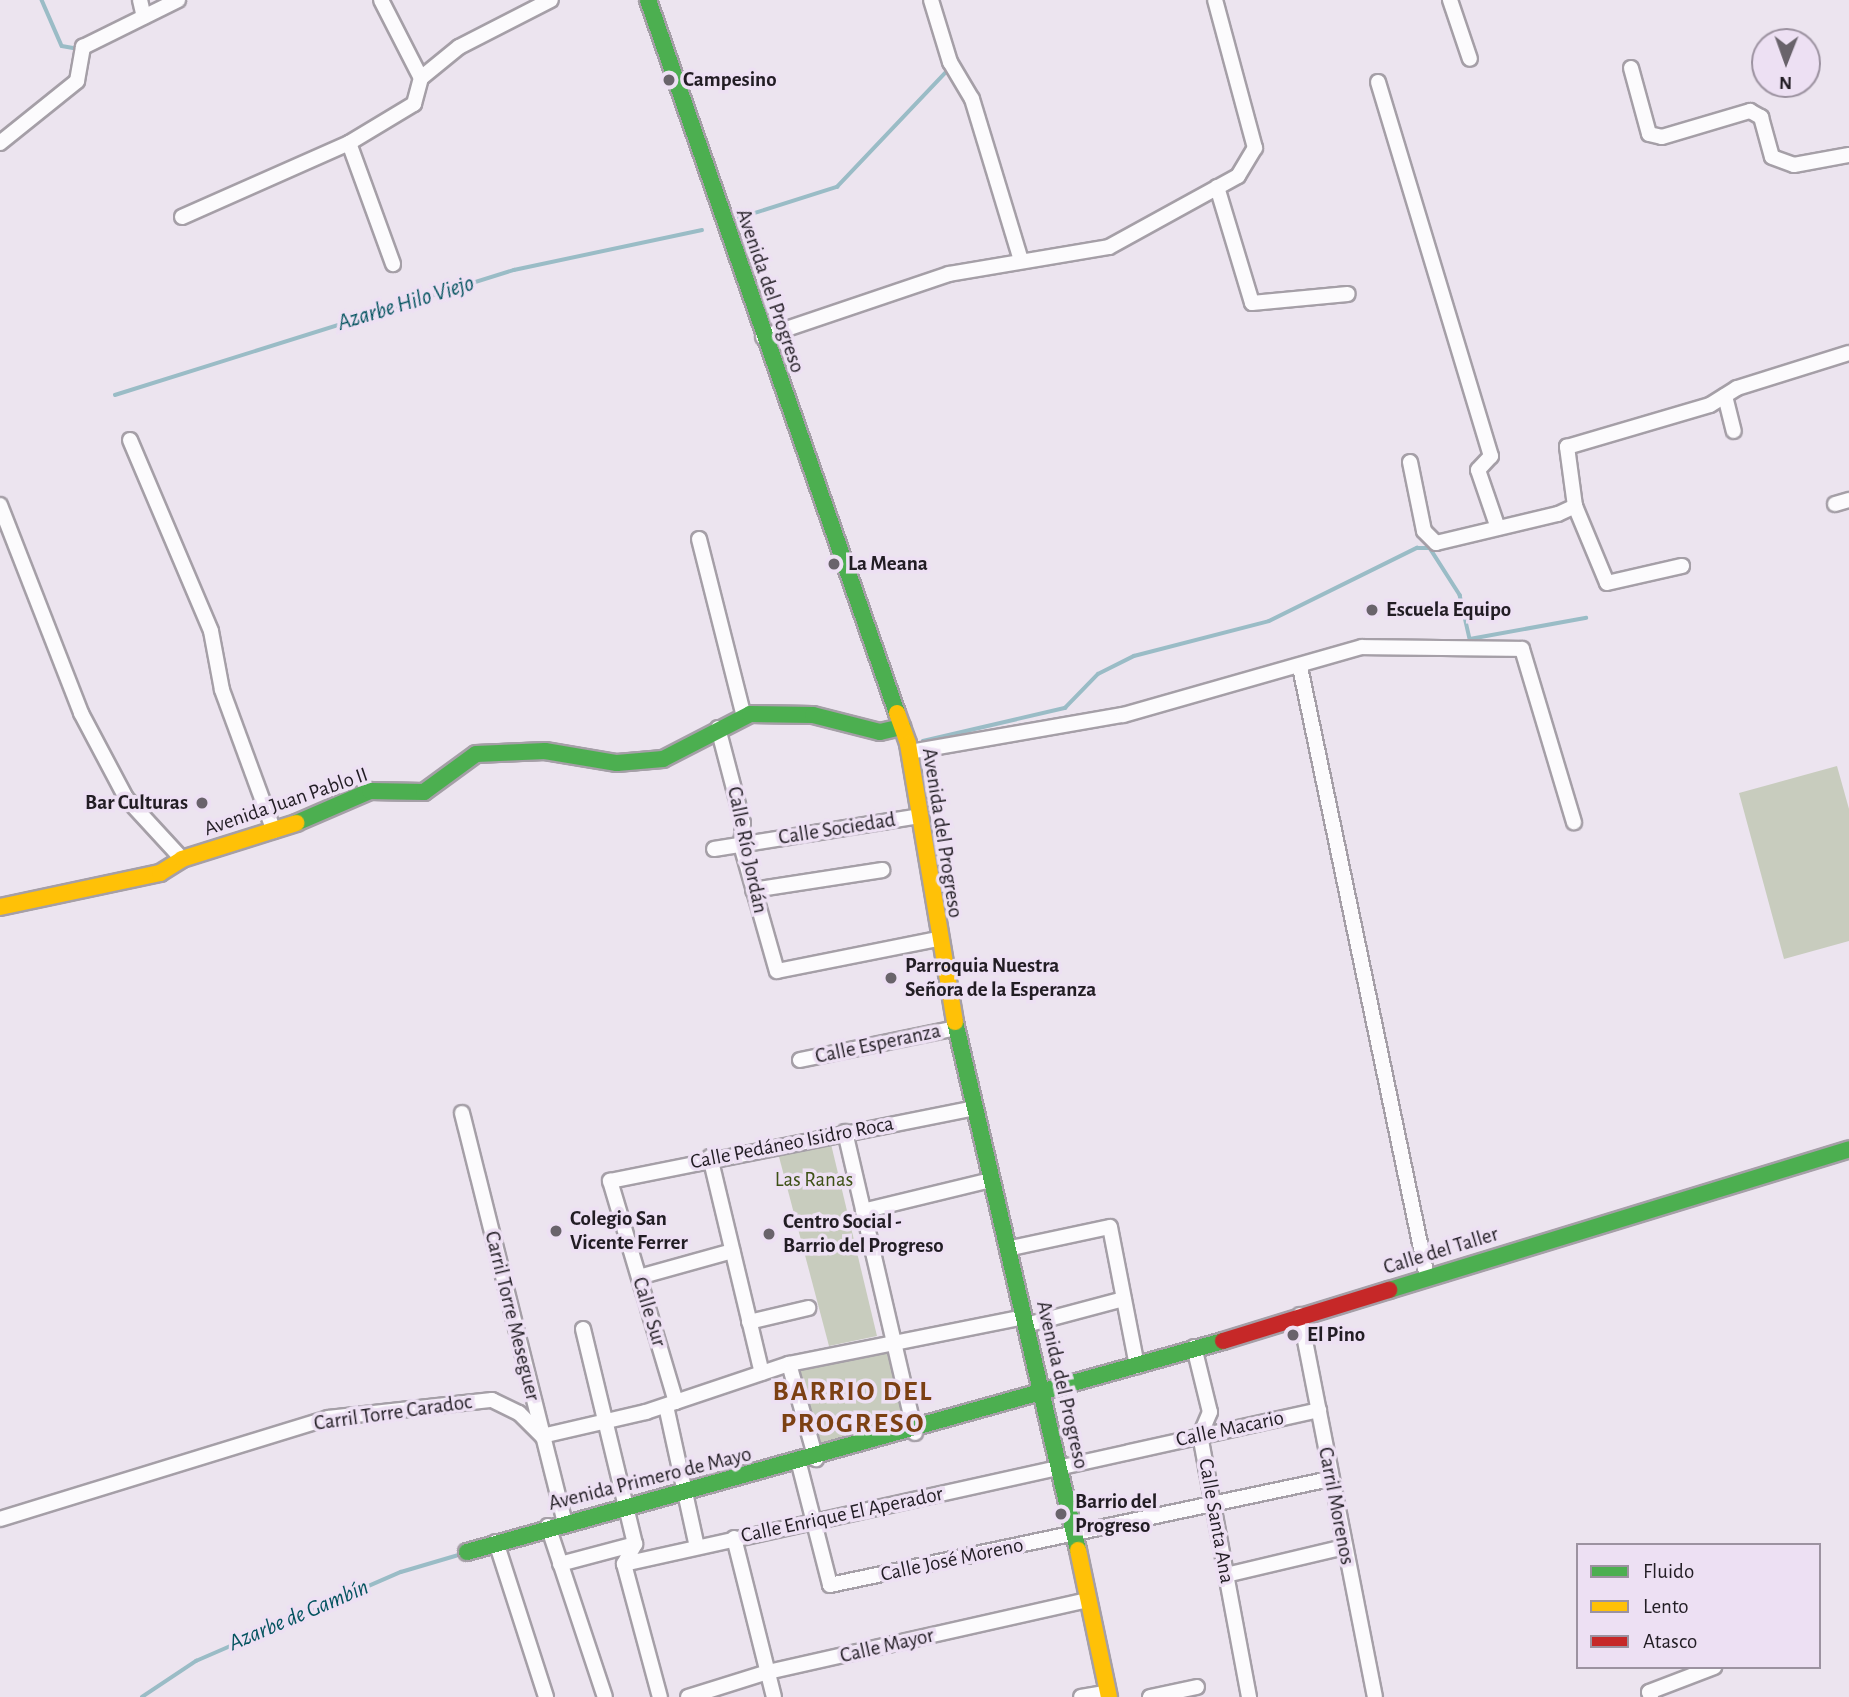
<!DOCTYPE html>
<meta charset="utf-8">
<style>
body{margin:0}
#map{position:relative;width:1849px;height:1697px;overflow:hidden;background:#ece4ef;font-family:"Alegreya Sans",sans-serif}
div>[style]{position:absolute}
.green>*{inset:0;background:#c8ccbe}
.stream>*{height:3.5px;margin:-1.75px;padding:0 1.75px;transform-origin:1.75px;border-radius:1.75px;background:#9abcc6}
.roads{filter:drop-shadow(2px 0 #a59fa7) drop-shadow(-2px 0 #a59fa7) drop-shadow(0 2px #a59fa7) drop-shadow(0 -2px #a59fa7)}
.street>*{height:14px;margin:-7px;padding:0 7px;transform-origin:7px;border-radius:7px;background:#fcfbfd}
.fast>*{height:16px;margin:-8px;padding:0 8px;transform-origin:8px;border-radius:8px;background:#4caf50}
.slow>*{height:16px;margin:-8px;padding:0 8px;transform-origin:8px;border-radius:8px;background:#ffc107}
.jam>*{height:16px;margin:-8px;padding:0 8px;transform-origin:8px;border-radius:8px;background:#c62828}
.dots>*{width:19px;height:19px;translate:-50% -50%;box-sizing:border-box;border:4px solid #ede0f3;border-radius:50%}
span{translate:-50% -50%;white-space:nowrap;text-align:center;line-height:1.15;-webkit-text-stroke:7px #ede0f3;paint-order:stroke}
.poi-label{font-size:21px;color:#221d24;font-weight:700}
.left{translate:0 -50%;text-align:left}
.right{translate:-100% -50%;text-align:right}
.street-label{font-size:21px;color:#221d24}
.park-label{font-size:21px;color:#3d5015}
.water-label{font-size:23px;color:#04535f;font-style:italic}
.district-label{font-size:28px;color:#7c4013;font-weight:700;letter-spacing:2px}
.legend{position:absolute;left:1576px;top:1543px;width:245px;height:126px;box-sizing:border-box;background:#ede0f3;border:2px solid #9c92a0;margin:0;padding:9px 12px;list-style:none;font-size:21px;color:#221d24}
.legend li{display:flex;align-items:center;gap:14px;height:35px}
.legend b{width:35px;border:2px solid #9c92a0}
.north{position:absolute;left:1751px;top:28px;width:70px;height:70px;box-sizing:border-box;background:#ede0f3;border:2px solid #9c92a0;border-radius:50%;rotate:181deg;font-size:19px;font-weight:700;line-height:28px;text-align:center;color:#221d24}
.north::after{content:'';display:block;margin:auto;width:24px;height:32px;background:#69636b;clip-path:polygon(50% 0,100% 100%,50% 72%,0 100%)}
</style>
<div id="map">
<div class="green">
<i style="clip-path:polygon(1837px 766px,1849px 809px,1849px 941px,1784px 959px,1739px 793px)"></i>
<i style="clip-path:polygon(831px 1144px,877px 1336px,829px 1346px,778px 1153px)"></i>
<i style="clip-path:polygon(893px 1342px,915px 1433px,816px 1459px,789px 1365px)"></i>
</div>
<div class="stream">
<i style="left:42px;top:0;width:50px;rotate:66.5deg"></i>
<i style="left:62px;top:46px;width:11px;rotate:10deg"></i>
<i style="left:739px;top:218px;width:103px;rotate:-17.6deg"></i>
<i style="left:837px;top:187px;width:157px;rotate:-46.5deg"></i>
<i style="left:115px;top:395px;width:418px;rotate:-17.4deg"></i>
<i style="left:514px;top:270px;width:192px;rotate:-12deg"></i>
<i style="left:923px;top:741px;width:146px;rotate:-13.1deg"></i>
<i style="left:1065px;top:708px;width:47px;rotate:-45.9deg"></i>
<i style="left:1098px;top:674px;width:40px;rotate:-26.6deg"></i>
<i style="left:1134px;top:656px;width:139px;rotate:-14.5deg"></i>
<i style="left:1269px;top:621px;width:165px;rotate:-26.3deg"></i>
<i style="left:1417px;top:548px;width:13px"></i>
<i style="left:1430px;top:548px;width:56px;rotate:57.4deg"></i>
<i style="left:1460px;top:595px;width:45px;rotate:77.2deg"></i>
<i style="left:1470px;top:639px;width:118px;rotate:-10.3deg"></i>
<i style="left:142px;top:1697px;width:65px;rotate:-33.7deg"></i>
<i style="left:196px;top:1661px;width:223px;rotate:-23.5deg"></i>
<i style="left:401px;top:1572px;width:64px;rotate:-16.4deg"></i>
</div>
<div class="roads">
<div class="street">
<i style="left:140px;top:0;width:17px;rotate:77deg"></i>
<i style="left:381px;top:0;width:88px;rotate:62.9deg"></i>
<i style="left:421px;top:78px;width:49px;rotate:-39.2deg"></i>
<i style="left:459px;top:47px;width:103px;rotate:-27.1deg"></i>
<i style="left:931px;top:0;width:65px;rotate:73deg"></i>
<i style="left:950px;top:62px;width:43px;rotate:59.3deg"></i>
<i style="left:972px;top:99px;width:168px;rotate:73.1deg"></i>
<i style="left:1450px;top:0;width:62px;rotate:71.3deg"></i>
<i style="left:1631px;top:68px;width:68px;rotate:74.7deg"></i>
<i style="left:1649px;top:134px;width:13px;rotate:13deg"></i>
<i style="left:1662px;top:137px;width:92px;rotate:-16.5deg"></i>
<i style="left:1750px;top:111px;width:13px;rotate:29deg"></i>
<i style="left:1761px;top:117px;width:41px;rotate:74.6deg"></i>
<i style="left:1772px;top:157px;width:23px;rotate:20deg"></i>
<i style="left:1794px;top:165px;width:56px;rotate:-10.3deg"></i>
<i style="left:1378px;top:82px;width:391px;rotate:73.2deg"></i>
<i style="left:1491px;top:456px;width:19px;rotate:133deg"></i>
<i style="left:1478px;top:470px;width:61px;rotate:71deg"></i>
<i style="left:0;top:143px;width:99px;rotate:-38.8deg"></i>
<i style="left:77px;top:81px;width:35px;rotate:-80deg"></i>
<i style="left:83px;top:47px;width:106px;rotate:-26.3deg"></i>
<i style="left:349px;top:143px;width:129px;rotate:70deg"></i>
<i style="left:1217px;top:187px;width:121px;rotate:73.2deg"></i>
<i style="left:1252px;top:303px;width:96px;rotate:-5.4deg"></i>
<i style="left:182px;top:217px;width:183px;rotate:-23.9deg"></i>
<i style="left:349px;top:143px;width:76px;rotate:-31deg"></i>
<i style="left:414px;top:104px;width:27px;rotate:-75deg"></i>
<i style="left:763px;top:337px;width:196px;rotate:-18.7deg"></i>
<i style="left:949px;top:274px;width:162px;rotate:-9.6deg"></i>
<i style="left:1109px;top:247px;width:147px;rotate:-28.8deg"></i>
<i style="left:1238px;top:176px;width:33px;rotate:-59deg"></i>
<i style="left:1255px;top:148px;width:153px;rotate:-105.1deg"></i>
<i style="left:1725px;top:396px;width:36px;rotate:76deg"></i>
<i style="left:130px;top:440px;width:207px;rotate:67deg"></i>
<i style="left:211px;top:631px;width:60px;rotate:79.4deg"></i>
<i style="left:222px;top:690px;width:150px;rotate:69.8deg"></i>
<i style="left:1410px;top:462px;width:70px;rotate:78.5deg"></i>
<i style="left:1424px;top:531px;width:17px;rotate:45deg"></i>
<i style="left:1436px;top:543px;width:125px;rotate:-13.4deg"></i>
<i style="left:1558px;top:514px;width:19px;rotate:-25deg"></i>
<i style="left:1575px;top:506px;width:60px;rotate:-97.7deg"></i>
<i style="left:1567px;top:447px;width:149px;rotate:-16.4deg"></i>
<i style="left:1710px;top:405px;width:32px;rotate:-32deg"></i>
<i style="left:1737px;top:388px;width:117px;rotate:-17.4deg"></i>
<i style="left:1835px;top:504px;width:15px;rotate:-16deg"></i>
<i style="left:0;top:505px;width:223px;rotate:68.7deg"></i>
<i style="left:81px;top:713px;width:96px;rotate:62.1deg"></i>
<i style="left:126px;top:798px;width:83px;rotate:47.4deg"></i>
<i style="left:1575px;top:506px;width:83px;rotate:67.4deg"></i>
<i style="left:1607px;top:583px;width:77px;rotate:-12.8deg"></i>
<i style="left:699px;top:539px;width:184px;rotate:75.8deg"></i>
<i style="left:1300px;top:667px;width:623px;rotate:78.24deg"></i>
<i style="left:718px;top:728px;width:98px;rotate:75.3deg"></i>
<i style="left:743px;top:823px;width:22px;rotate:95deg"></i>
<i style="left:741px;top:845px;width:131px;rotate:74.1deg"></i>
<i style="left:777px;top:971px;width:163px;rotate:-11.3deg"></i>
<i style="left:910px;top:752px;width:216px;rotate:-9.9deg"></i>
<i style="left:1123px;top:715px;width:248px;rotate:-15.9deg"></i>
<i style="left:1362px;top:647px;width:160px;rotate:0.7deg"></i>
<i style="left:1522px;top:649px;width:181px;rotate:73.3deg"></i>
<i style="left:714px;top:849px;width:208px;rotate:-9.1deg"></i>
<i style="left:753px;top:890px;width:131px;rotate:-8.8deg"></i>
<i style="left:800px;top:1060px;width:159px;rotate:-11.6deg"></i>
<i style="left:462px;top:1113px;width:420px;rotate:75.9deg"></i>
<i style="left:845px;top:1132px;width:309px;rotate:76.9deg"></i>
<i style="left:710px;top:1157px;width:222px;rotate:76.5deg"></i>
<i style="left:863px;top:1211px;width:132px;rotate:-13.6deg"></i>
<i style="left:1007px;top:1249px;width:105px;rotate:-12.1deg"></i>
<i style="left:1110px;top:1227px;width:142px;rotate:79deg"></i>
<i style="left:639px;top:1277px;width:97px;rotate:-15.6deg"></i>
<i style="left:1300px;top:1315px;width:389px;rotate:78.9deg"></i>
<i style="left:749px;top:1322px;width:61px;rotate:-13.3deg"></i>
<i style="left:1026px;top:1325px;width:101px;rotate:-14.9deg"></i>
<i style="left:583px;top:1329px;width:221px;rotate:76.4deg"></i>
<i style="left:635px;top:1544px;width:23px;rotate:119deg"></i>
<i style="left:1194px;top:1347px;width:67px;rotate:76.2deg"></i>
<i style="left:1210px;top:1412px;width:25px;rotate:113deg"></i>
<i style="left:1200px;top:1435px;width:267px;rotate:79.4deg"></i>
<i style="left:789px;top:1364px;width:99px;rotate:74.1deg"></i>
<i style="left:676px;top:1402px;width:231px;rotate:-106.6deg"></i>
<i style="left:610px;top:1181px;width:371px;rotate:-11.3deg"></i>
<i style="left:666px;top:1406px;width:144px;rotate:77.6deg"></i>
<i style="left:799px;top:1464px;width:125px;rotate:75.6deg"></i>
<i style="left:830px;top:1585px;width:511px;rotate:-11.97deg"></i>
<i style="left:0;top:1519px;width:343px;rotate:-17.1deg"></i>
<i style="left:328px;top:1418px;width:165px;rotate:-6.3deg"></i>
<i style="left:492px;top:1400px;width:30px;rotate:26deg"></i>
<i style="left:519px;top:1413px;width:33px;rotate:45deg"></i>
<i style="left:542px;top:1436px;width:107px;rotate:-13deg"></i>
<i style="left:646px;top:1412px;width:151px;rotate:-18.6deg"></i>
<i style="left:789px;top:1364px;width:240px;rotate:-11.3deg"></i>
<i style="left:548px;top:1526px;width:180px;rotate:71.6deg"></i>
<i style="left:734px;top:1538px;width:164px;rotate:75.9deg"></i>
<i style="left:496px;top:1542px;width:163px;rotate:72.1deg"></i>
<i style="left:560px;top:1564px;width:78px;rotate:-14.9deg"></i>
<i style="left:624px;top:1564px;width:712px;rotate:-12.49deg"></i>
<i style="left:624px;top:1564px;width:138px;rotate:74.9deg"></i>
<i style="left:1226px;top:1575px;width:121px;rotate:-13.3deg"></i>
<i style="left:688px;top:1697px;width:84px;rotate:-17.4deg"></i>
<i style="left:768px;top:1672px;width:327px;rotate:-12.7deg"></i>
<i style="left:1081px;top:1697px;width:27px;rotate:-10deg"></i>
<i style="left:1150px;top:1697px;width:48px;rotate:-12deg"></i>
<i style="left:1651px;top:1697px;width:5px;rotate:-112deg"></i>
<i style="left:1649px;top:1692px;width:70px;rotate:-21deg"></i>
</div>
<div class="fast">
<i style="left:648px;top:0;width:755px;rotate:70.75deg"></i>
<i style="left:296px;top:823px;width:81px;rotate:-23.4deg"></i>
<i style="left:370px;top:791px;width:54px;rotate:1.1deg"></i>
<i style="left:424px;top:792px;width:64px;rotate:-36.2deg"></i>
<i style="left:476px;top:754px;width:69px;rotate:-2.5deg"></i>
<i style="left:545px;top:751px;width:73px;rotate:9.5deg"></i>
<i style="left:617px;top:763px;width:46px;rotate:-5deg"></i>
<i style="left:663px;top:759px;width:98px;rotate:-27.3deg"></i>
<i style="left:750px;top:714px;width:63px;rotate:0.9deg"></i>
<i style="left:813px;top:715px;width:69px;rotate:14.2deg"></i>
<i style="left:880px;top:732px;width:23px;rotate:-13deg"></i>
<i style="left:955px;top:1022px;width:542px;rotate:76.89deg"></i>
<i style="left:1389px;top:1290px;width:481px;rotate:-17deg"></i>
<i style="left:467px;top:1552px;width:785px;rotate:-15.59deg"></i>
</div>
<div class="slow">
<i style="left:897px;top:713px;width:33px;rotate:70deg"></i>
<i style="left:908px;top:744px;width:282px;rotate:80.4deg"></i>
<i style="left:0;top:907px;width:164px;rotate:-12deg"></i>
<i style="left:160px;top:873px;width:26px;rotate:-32deg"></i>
<i style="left:182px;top:859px;width:120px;rotate:-17.5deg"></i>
<i style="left:1078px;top:1550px;width:150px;rotate:78.1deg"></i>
</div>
<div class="jam">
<i style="left:1223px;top:1341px;width:174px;rotate:-17.1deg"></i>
</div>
</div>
<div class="dots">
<i style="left:669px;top:80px;background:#69636b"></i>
<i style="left:834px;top:564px;background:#69636b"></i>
<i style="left:1372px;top:610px;background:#69636b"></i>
<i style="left:202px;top:803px;background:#69636b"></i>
<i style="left:891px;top:978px;background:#69636b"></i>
<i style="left:556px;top:1231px;background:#69636b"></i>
<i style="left:769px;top:1234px;background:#69636b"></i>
<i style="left:1293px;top:1335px;background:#69636b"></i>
<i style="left:1061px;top:1514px;background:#69636b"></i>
</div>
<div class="poi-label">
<span class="left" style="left:683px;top:80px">Campesino</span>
<span class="left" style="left:848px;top:564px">La Meana</span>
<span class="left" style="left:1386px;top:610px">Escuela Equipo</span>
<span class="right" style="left:188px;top:803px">Bar Culturas</span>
<span class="left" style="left:905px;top:978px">Parroquia Nuestra<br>Señora de la Esperanza</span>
<span class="left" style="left:570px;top:1231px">Colegio San<br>Vicente Ferrer</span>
<span class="left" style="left:783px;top:1234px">Centro Social -<br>Barrio del Progreso</span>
<span class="left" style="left:1307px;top:1335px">El Pino</span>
<span class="left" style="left:1075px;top:1514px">Barrio del<br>Progreso</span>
</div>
<div class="street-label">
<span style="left:770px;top:291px;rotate:71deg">Avenida del Progreso</span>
<span style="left:286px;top:802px;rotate:-19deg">Avenida Juan Pablo II</span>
<span style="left:837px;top:829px;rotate:-9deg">Calle Sociedad</span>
<span style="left:942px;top:833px;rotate:81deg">Avenida del Progreso</span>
<span style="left:747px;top:850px;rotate:78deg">Calle Río Jordán</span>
<span style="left:878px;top:1044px;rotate:-12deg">Calle Esperanza</span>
<span style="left:792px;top:1143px;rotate:-11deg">Calle Pedáneo Isidro Roca</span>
<span style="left:1441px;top:1251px;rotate:-17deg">Calle del Taller</span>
<span style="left:649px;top:1312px;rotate:73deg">Calle Sur</span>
<span style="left:512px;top:1316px;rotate:76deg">Carril Torre Meseguer</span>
<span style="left:1062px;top:1385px;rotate:77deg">Avenida del Progreso</span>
<span style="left:393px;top:1413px;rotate:-8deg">Carril Torre Caradoc</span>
<span style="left:1230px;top:1429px;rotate:-12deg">Calle Macario</span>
<span style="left:650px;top:1479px;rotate:-14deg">Avenida Primero de Mayo</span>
<span style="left:1336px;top:1506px;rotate:79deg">Carril Morenos</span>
<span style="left:842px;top:1515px;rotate:-12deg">Calle Enrique El Aperador</span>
<span style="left:1216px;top:1521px;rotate:80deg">Calle Santa Ana</span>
<span style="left:952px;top:1560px;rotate:-12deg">Calle José Moreno</span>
<span style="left:887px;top:1646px;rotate:-13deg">Calle Mayor</span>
</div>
<div class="park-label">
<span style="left:814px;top:1180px">Las Ranas</span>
</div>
<div class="water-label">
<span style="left:406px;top:304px;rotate:-17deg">Azarbe Hilo Viejo</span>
<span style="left:299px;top:1616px;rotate:-23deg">Azarbe de Gambín</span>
</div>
<div class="district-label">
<span style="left:853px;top:1408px">BARRIO DEL<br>PROGRESO</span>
</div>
<ul class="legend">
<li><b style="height:9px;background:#4caf50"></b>Fluido</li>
<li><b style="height:9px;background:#ffc107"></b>Lento</li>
<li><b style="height:9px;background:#c62828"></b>Atasco</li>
</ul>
<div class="north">N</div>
</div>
